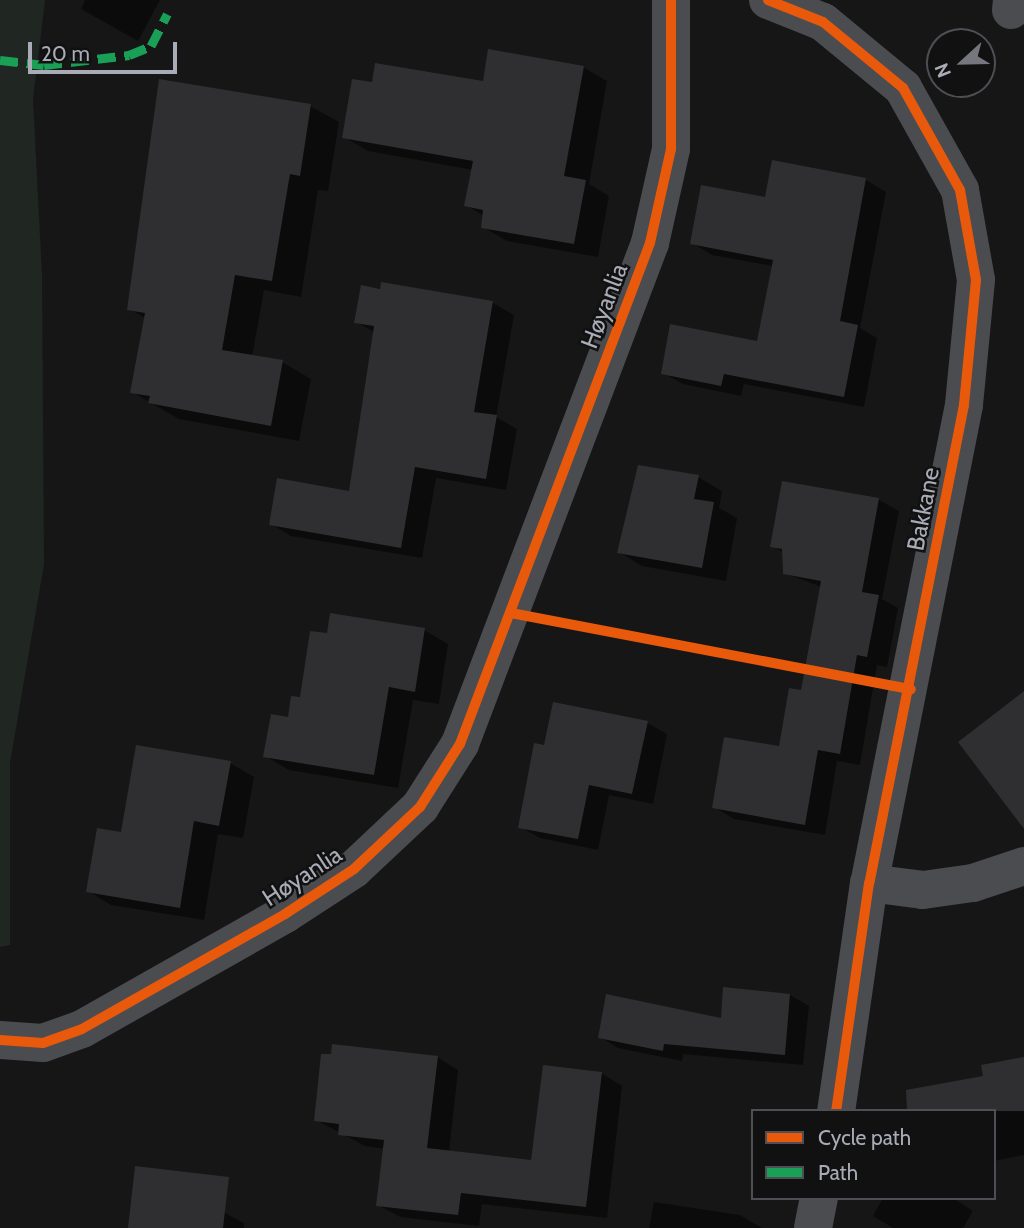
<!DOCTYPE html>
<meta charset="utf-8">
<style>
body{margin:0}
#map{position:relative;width:1024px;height:1228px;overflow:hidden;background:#161617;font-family:Cabin,sans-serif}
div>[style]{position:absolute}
.green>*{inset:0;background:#202622}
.shadow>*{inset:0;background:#0007}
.building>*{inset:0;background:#2f2f31}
.minor>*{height:38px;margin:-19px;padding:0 19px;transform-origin:19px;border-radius:19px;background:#4b4c4f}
.quiet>*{height:9px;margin-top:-4.5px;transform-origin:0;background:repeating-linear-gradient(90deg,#1a9f57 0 18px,transparent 0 27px)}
.cycleway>*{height:10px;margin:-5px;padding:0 5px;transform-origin:5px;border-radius:5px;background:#e8590c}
span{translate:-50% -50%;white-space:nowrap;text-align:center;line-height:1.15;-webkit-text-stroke:5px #111112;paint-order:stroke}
.street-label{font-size:24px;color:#a9abb6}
.legend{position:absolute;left:751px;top:1109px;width:245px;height:91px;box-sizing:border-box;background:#111112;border:2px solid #4e4f54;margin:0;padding:9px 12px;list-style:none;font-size:21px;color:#a9abb6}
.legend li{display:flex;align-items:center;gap:14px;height:35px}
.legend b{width:35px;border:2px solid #4e4f54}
.north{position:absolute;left:926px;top:28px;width:70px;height:70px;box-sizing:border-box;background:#111112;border:2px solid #4e4f54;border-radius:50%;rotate:248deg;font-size:19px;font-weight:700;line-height:28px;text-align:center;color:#a9abb6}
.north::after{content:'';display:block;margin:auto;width:24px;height:32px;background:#76777e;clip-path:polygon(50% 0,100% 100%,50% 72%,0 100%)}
.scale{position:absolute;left:28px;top:42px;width:149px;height:32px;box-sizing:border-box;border:4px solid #a9abb6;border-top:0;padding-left:9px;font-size:21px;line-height:24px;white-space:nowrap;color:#a9abb6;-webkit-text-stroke:5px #111112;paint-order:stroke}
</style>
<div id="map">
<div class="green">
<i style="clip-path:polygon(0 0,45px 0,33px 99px,42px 275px,44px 564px,10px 763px,10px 945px,0 947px)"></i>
</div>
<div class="shadow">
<i style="clip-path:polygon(85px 0,160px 0,138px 41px,81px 9px)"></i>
<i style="clip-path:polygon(583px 67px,607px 81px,589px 184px,609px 196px,598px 257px,507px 241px,483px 227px,484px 216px,466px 205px,473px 170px,368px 151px,344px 137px,373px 84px,484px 83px)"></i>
<i style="clip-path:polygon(310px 106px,339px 122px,328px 191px,318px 190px,301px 297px,264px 290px,252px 357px,282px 362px,311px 379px,299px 441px,179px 419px,132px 392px,145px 318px,129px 309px)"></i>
<i style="clip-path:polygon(774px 162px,866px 180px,886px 192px,860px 328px,877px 338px,864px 407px,744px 384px,741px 396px,683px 384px,663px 373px,758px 343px,773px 266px,712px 255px,692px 243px,767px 199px)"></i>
<i style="clip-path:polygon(382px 284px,493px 303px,514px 315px,496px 417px,517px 429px,506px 490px,436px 478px,422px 558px,291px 536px,271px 524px,350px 493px,374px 332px,356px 322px)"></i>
<i style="clip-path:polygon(698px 477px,722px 491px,719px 508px,737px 518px,726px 581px,642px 566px,619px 552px)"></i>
<i style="clip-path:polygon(879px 500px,899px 511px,882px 599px,898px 608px,887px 667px,877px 665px,860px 765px,837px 761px,825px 835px,734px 819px,714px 807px,781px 748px,802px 692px,822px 587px,784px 573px,784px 553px,772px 546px)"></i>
<i style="clip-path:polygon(424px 630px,448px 644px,439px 704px,413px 700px,398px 788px,289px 770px,265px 756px,302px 699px,328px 635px)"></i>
<i style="clip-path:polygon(647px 723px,667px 734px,653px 804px,609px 795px,598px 850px,540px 838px,520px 827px,545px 747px)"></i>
<i style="clip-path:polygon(230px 763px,254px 777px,243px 838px,218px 834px,204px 920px,111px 905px,88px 891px,122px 834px)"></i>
<i style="clip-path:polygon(790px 995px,809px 1006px,803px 1065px,683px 1054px,682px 1061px,618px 1048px,600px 1037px,722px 1020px)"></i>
<i style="clip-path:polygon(437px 1057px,458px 1070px,449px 1153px,533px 1162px,601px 1073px,622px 1086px,607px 1218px,482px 1204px,479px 1226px,400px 1217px,378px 1205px,385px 1149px,365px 1146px,316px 1120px)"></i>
<i style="clip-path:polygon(1024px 1059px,1024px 1155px,994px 1161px,994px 1111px,985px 1078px)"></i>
<i style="clip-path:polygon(883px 1198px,953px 1198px,973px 1211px,963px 1228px,893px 1228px,873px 1216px)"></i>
<i style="clip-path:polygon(654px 1202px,740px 1215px,762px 1228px,649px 1228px)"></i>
<i style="clip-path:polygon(225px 1213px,244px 1223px,244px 1228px,213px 1228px)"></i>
</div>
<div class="building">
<i style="clip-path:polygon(488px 49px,584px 66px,564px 176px,586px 180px,574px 244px,481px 228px,483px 210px,464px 206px,473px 161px,342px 138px,352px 79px,372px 82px,375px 63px,483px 81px)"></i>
<i style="clip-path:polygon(159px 79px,311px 104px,300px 176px,290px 174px,272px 281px,235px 275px,222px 350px,283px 360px,271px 426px,148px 403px,150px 396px,130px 393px,145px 313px,127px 310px)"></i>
<i style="clip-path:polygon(772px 160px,866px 178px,840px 321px,858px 325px,844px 397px,724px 374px,721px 386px,661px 374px,670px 324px,757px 341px,773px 260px,690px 244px,701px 185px,765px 197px)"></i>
<i style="clip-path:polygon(381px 282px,493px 301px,474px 412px,497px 415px,486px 479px,415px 467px,401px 548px,269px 525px,277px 478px,349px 491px,374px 326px,354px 323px,361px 285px,380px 289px)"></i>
<i style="clip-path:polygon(638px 465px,699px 475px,694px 499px,714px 502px,702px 568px,617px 553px)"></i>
<i style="clip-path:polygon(782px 481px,879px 498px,862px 592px,879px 595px,867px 657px,857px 655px,840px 754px,818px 750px,805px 825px,712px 808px,724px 737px,779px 746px,789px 688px,801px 690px,821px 581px,783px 574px,782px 549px,770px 547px)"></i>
<i style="clip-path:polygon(330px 613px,425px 628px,415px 692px,389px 687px,374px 775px,263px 757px,271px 714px,288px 717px,291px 696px,300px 697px,310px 631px,327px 633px)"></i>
<i style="clip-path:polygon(1024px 691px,1024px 829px,958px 742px)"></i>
<i style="clip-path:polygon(553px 702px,648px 721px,632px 794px,589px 785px,578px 839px,518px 828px,534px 743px,544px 745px)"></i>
<i style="clip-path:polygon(136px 745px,231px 761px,219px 826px,194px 821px,180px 908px,86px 892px,97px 828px,121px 832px)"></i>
<i style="clip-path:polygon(723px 987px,790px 994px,785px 1055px,664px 1044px,663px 1051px,598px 1038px,606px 994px,721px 1018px)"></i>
<i style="clip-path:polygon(332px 1044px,438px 1056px,427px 1148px,531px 1160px,543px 1065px,602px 1072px,586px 1207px,461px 1193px,458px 1215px,376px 1206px,384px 1140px,338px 1135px,339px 1124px,314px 1121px,321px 1054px,331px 1054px)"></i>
<i style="clip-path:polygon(1024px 1057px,1024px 1111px,907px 1111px,906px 1090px,983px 1076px,981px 1065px)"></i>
<i style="clip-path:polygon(135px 1166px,229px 1177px,223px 1228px,128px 1228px)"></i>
</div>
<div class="minor">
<i style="left:768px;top:0;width:59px;rotate:21.8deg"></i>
<i style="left:823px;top:22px;width:104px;rotate:39.5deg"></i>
<i style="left:903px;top:88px;width:117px;rotate:60.8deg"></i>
<i style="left:960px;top:190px;width:91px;rotate:79.9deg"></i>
<i style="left:976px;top:280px;width:126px;rotate:95.5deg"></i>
<i style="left:964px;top:405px;width:487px;rotate:101.2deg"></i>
<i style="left:869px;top:883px;width:230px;rotate:98.2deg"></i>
<i style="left:1011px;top:10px;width:10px;rotate:-84deg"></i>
<i style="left:869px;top:883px;width:54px;rotate:7.4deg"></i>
<i style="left:923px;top:890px;width:50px;rotate:-8deg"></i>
<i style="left:973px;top:883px;width:54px;rotate:-18.4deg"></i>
<i style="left:0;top:1040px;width:43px;rotate:4deg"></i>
<i style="left:43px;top:1043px;width:41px;rotate:-19.7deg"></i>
<i style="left:82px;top:1029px;width:233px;rotate:-29.5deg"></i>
<i style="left:285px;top:914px;width:82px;rotate:-33.1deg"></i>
<i style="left:354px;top:869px;width:91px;rotate:-43.2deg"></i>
<i style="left:420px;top:807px;width:75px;rotate:-57.6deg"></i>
<i style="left:460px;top:744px;width:536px;rotate:-69.23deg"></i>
<i style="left:650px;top:243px;width:96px;rotate:-77.4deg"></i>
<i style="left:671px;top:149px;width:149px;rotate:-90deg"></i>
<i style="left:813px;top:1228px;width:31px;rotate:-79deg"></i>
</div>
<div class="quiet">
<i style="left:0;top:60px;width:44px;rotate:6.5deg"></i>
<i style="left:44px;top:65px;width:86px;rotate:-6.7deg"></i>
<i style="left:129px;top:55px;width:24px;rotate:-22deg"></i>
<i style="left:151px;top:46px;width:36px;rotate:-63deg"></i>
</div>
<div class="cycleway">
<i style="left:768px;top:0;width:59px;rotate:21.8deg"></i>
<i style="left:823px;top:22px;width:104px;rotate:39.5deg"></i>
<i style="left:903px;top:88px;width:117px;rotate:60.8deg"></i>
<i style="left:960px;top:190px;width:91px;rotate:79.9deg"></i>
<i style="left:976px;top:280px;width:126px;rotate:95.5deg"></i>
<i style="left:964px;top:405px;width:487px;rotate:101.2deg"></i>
<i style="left:869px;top:883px;width:230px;rotate:98.2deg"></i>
<i style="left:511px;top:613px;width:407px;rotate:10.8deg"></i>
<i style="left:0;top:1040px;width:43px;rotate:4deg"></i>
<i style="left:43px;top:1043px;width:41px;rotate:-19.7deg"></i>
<i style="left:82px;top:1029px;width:233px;rotate:-29.5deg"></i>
<i style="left:285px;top:914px;width:82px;rotate:-33.1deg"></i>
<i style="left:354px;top:869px;width:91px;rotate:-43.2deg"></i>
<i style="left:420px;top:807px;width:75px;rotate:-57.6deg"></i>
<i style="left:460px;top:744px;width:536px;rotate:-69.23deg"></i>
<i style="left:650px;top:243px;width:96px;rotate:-77.4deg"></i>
<i style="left:671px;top:149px;width:149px;rotate:-90deg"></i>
</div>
<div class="street-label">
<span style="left:604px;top:306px;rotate:-69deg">Høyanlia</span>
<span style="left:923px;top:509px;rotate:-79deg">Bakkane</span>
<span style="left:302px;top:876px;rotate:-33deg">Høyanlia</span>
</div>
<ul class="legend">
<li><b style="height:9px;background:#e8590c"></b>Cycle path</li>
<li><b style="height:9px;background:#1a9f57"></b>Path</li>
</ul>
<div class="north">N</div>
<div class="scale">20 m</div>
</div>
